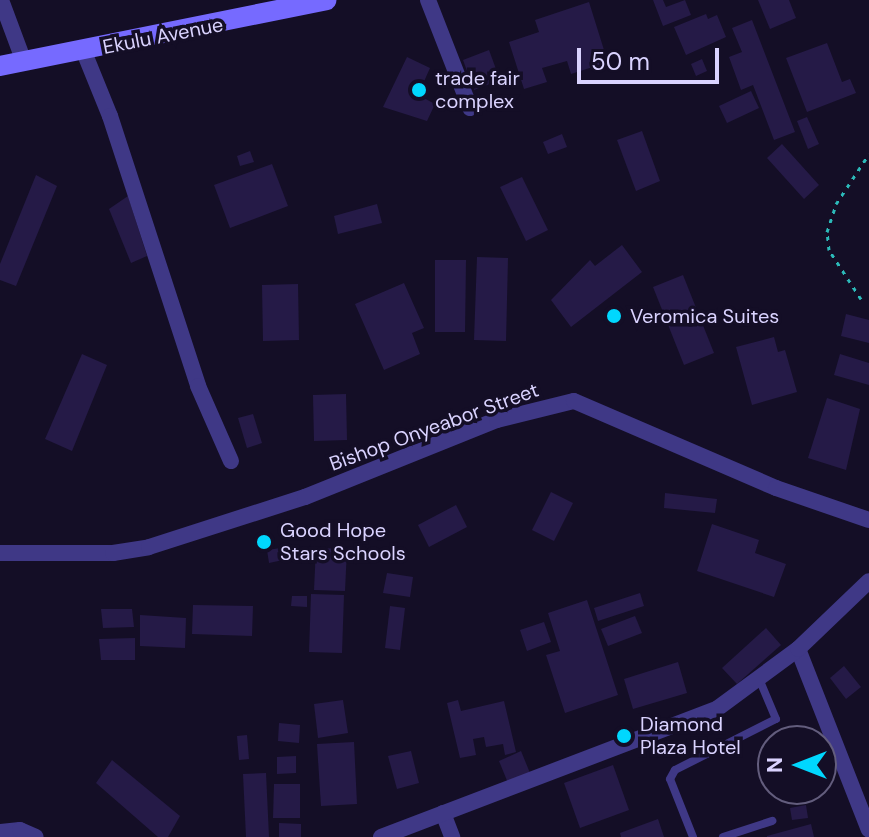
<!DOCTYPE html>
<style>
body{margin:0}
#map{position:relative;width:869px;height:837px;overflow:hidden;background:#140e26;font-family:"DM Sans",sans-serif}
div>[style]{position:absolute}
.building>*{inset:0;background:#251a47}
.path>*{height:3px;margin-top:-1.5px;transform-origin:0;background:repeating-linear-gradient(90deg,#2cbab9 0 4px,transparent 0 10px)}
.service>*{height:8px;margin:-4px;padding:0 4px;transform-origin:4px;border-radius:4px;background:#3f3886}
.minor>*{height:16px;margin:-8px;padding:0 8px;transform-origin:8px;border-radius:8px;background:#3f3886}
.secondary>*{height:20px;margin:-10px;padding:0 10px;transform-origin:10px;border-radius:10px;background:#766aff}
.dots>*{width:22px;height:22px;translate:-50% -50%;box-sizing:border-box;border:4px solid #140e26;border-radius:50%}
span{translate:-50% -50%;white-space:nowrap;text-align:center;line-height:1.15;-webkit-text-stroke:7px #140e26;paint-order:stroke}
.street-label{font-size:20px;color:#dad3ff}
.poi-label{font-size:20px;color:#dad3ff}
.left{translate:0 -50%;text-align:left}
.north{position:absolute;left:757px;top:725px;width:80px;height:80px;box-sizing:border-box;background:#140e26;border:2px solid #635d7d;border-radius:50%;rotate:270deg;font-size:22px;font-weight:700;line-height:32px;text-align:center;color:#dad3ff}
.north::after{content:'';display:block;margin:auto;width:28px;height:36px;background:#00d7fe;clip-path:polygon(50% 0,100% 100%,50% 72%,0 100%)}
.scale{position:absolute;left:577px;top:48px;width:142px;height:36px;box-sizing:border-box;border:4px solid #dad3ff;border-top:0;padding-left:10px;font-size:24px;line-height:28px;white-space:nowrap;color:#dad3ff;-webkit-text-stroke:6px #140e26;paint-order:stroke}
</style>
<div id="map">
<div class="building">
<i style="clip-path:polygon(653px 0,663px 0,666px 7px,685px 0,691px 15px,663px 26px)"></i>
<i style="clip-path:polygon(758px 0,789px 0,796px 18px,770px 29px)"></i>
<i style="clip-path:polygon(589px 2px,604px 50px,599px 52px,602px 64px,571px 74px,567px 61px,542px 68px,547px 82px,524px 89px,509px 42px,539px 32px,535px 20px)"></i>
<i style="clip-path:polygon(706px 14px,708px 19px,717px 15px,726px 37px,686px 55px,674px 27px)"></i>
<i style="clip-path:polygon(752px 20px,795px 132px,774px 140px,753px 85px,741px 90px,729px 57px,742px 52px,732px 28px)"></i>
<i style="clip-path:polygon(827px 43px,842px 82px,850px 79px,856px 93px,807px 112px,786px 58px)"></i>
<i style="clip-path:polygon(489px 50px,500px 80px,474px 90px,463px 60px)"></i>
<i style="clip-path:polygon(407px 57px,430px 68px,418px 95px,435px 104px,427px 121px,383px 107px)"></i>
<i style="clip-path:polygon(702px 59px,707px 71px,696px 76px,691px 64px)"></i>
<i style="clip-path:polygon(751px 91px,759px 108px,727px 123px,719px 106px)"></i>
<i style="clip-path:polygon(807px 117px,819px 144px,808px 149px,797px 121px)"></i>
<i style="clip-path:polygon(642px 131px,660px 181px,636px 191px,617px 140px)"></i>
<i style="clip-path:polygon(562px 134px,567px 147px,548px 154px,543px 142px)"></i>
<i style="clip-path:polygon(782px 144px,819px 185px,804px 199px,767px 158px)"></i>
<i style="clip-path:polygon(250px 151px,254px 162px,240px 166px,237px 156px)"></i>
<i style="clip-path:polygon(272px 164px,288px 206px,230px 228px,214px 185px)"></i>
<i style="clip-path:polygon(36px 175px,57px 186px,16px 286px,0 280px,0 264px)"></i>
<i style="clip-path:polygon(522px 177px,548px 230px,526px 241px,500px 187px)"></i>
<i style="clip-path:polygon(128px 196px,147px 256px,131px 263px,109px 209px)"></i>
<i style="clip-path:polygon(377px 204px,382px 223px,338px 234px,334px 216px)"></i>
<i style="clip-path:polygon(622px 245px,642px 272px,571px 327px,551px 300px,590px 260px,595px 266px)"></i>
<i style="clip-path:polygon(477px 257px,508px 258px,506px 341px,474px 340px)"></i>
<i style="clip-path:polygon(435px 260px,466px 260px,465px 332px,435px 332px)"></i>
<i style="clip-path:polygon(683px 275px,714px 353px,684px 365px,653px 287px)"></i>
<i style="clip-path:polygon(404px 283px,424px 328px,412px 333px,420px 354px,384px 370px,355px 304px)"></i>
<i style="clip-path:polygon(298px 284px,299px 340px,263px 341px,262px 285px)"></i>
<i style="clip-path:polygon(846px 314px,869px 320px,869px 343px,841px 336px)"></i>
<i style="clip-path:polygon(774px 337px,778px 352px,785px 350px,797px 392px,752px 405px,736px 347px)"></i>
<i style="clip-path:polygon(82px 354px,107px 365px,72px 451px,45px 439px)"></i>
<i style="clip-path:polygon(840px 354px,869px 363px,869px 385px,834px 375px)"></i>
<i style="clip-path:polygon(346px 394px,347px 440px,314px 441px,313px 395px)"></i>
<i style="clip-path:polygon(827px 398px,860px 409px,846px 470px,808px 458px)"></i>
<i style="clip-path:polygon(253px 414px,262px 443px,247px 448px,238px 418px)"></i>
<i style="clip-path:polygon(551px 492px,573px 503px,554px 541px,532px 530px)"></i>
<i style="clip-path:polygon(665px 493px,717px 499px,715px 513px,664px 508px)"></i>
<i style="clip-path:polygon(456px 505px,467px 527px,429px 547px,418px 525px)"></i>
<i style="clip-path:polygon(712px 524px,759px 540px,755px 553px,786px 564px,774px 597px,697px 571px)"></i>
<i style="clip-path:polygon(281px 548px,283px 560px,269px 563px,267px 550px)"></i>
<i style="clip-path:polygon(316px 548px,347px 549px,345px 591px,314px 590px)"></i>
<i style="clip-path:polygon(387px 573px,413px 577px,410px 597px,383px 593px)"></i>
<i style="clip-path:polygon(640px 593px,644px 606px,598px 621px,594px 608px)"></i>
<i style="clip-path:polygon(311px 594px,344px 595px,342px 653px,309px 652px)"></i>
<i style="clip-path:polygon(292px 596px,307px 596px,307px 607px,291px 606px)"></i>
<i style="clip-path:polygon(587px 600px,618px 695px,565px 713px,546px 655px,560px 651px,548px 613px)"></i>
<i style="clip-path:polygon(193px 605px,253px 606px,252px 636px,192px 634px)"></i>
<i style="clip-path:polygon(390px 606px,405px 608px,400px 650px,385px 648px)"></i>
<i style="clip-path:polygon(101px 609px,132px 609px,134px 627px,103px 628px)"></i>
<i style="clip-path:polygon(140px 615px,186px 618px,185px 648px,140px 646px)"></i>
<i style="clip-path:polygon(635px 616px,642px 633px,608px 646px,601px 629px)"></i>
<i style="clip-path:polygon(544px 622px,551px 642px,527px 651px,520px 630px)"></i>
<i style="clip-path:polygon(766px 628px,781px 645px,737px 684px,722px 668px)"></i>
<i style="clip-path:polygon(135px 638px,135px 660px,101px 660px,99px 639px)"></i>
<i style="clip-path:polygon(678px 662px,687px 693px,633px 709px,624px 679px)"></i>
<i style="clip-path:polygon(844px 666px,861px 687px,846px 699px,830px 678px)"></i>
<i style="clip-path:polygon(343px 700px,348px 733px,318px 738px,314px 704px)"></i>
<i style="clip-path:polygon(458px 700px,461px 711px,504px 701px,516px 752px,505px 755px,503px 744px,486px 747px,484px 737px,473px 739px,476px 755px,460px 758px,447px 703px)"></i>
<i style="clip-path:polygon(279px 723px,300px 725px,299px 743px,278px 741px)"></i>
<i style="clip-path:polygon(247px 735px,249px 759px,239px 760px,237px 736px)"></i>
<i style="clip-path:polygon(354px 742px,357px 804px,321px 806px,317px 744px)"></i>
<i style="clip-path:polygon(411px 751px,419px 783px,397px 789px,388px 756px)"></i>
<i style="clip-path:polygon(521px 751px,530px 773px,508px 783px,499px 761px)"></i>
<i style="clip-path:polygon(296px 756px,296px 773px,277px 774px,277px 757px)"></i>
<i style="clip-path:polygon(112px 760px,180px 816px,168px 837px,158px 837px,96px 783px)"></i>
<i style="clip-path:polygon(613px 765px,629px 810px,580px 828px,564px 783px)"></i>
<i style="clip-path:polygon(266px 773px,269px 837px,246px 837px,243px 774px)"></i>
<i style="clip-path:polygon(274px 784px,300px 784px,300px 818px,273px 818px)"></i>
<i style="clip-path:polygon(806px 805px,808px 818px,792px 820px,790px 808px)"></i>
<i style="clip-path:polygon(658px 819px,664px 837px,621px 837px,620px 833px)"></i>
<i style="clip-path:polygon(279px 823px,301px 824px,301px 837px,279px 837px)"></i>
<i style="clip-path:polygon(811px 824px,814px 837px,767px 837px,767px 836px)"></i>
</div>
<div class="path">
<i style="left:861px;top:299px;width:59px;rotate:-123.1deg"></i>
<i style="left:829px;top:250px;width:18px;rotate:-96deg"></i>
<i style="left:827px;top:232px;width:29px;rotate:-72deg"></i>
<i style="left:836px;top:204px;width:60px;rotate:-56.6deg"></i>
</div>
<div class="service">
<i style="left:693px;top:837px;width:62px;rotate:-111.6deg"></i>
<i style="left:670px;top:779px;width:10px;rotate:-61deg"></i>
<i style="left:675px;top:770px;width:113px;rotate:-26.8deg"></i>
<i style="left:776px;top:719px;width:41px;rotate:-112.8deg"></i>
<i style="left:723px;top:837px;width:52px;rotate:-18.1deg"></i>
</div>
<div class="minor">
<i style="left:1px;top:0;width:66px;rotate:69.6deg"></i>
<i style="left:428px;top:0;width:116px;rotate:68.7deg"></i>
<i style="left:84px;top:52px;width:69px;rotate:67.9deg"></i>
<i style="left:110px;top:116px;width:284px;rotate:71.9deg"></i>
<i style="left:198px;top:386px;width:82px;rotate:66.3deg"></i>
<i style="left:0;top:553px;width:113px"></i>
<i style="left:113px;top:553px;width:36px;rotate:-9deg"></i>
<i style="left:149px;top:547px;width:164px;rotate:-17.8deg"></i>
<i style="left:305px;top:497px;width:207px;rotate:-21.9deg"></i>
<i style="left:497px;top:420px;width:79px;rotate:-13.9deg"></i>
<i style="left:574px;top:401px;width:220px;rotate:23.3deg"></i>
<i style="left:776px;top:488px;width:98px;rotate:19deg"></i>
<i style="left:798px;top:649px;width:194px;rotate:68.6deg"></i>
<i style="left:443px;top:813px;width:26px;rotate:69deg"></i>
<i style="left:0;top:832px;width:20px;rotate:-6deg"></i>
<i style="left:20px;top:830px;width:17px;rotate:24deg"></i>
<i style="left:381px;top:837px;width:361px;rotate:-20.9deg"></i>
<i style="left:718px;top:708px;width:99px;rotate:-36.4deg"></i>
<i style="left:798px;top:649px;width:98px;rotate:-43.8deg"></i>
</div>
<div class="secondary">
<i style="left:0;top:66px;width:333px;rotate:-11.4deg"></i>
</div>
<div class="dots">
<i style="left:419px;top:90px;background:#00d7fe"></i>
<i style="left:614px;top:316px;background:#00d7fe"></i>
<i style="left:264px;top:542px;background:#00d7fe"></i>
<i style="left:624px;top:736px;background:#00d7fe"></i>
</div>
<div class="street-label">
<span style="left:163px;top:36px;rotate:-11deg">Ekulu Avenue</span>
<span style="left:434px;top:427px;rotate:-20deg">Bishop Onyeabor Street</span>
</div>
<div class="poi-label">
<span class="left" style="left:435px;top:90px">trade fair<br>complex</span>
<span class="left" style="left:630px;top:316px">Veromica Suites</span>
<span class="left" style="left:280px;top:542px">Good Hope<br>Stars Schools</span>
<span class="left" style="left:640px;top:736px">Diamond<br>Plaza Hotel</span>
</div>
<div class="north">N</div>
<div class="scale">50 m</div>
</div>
